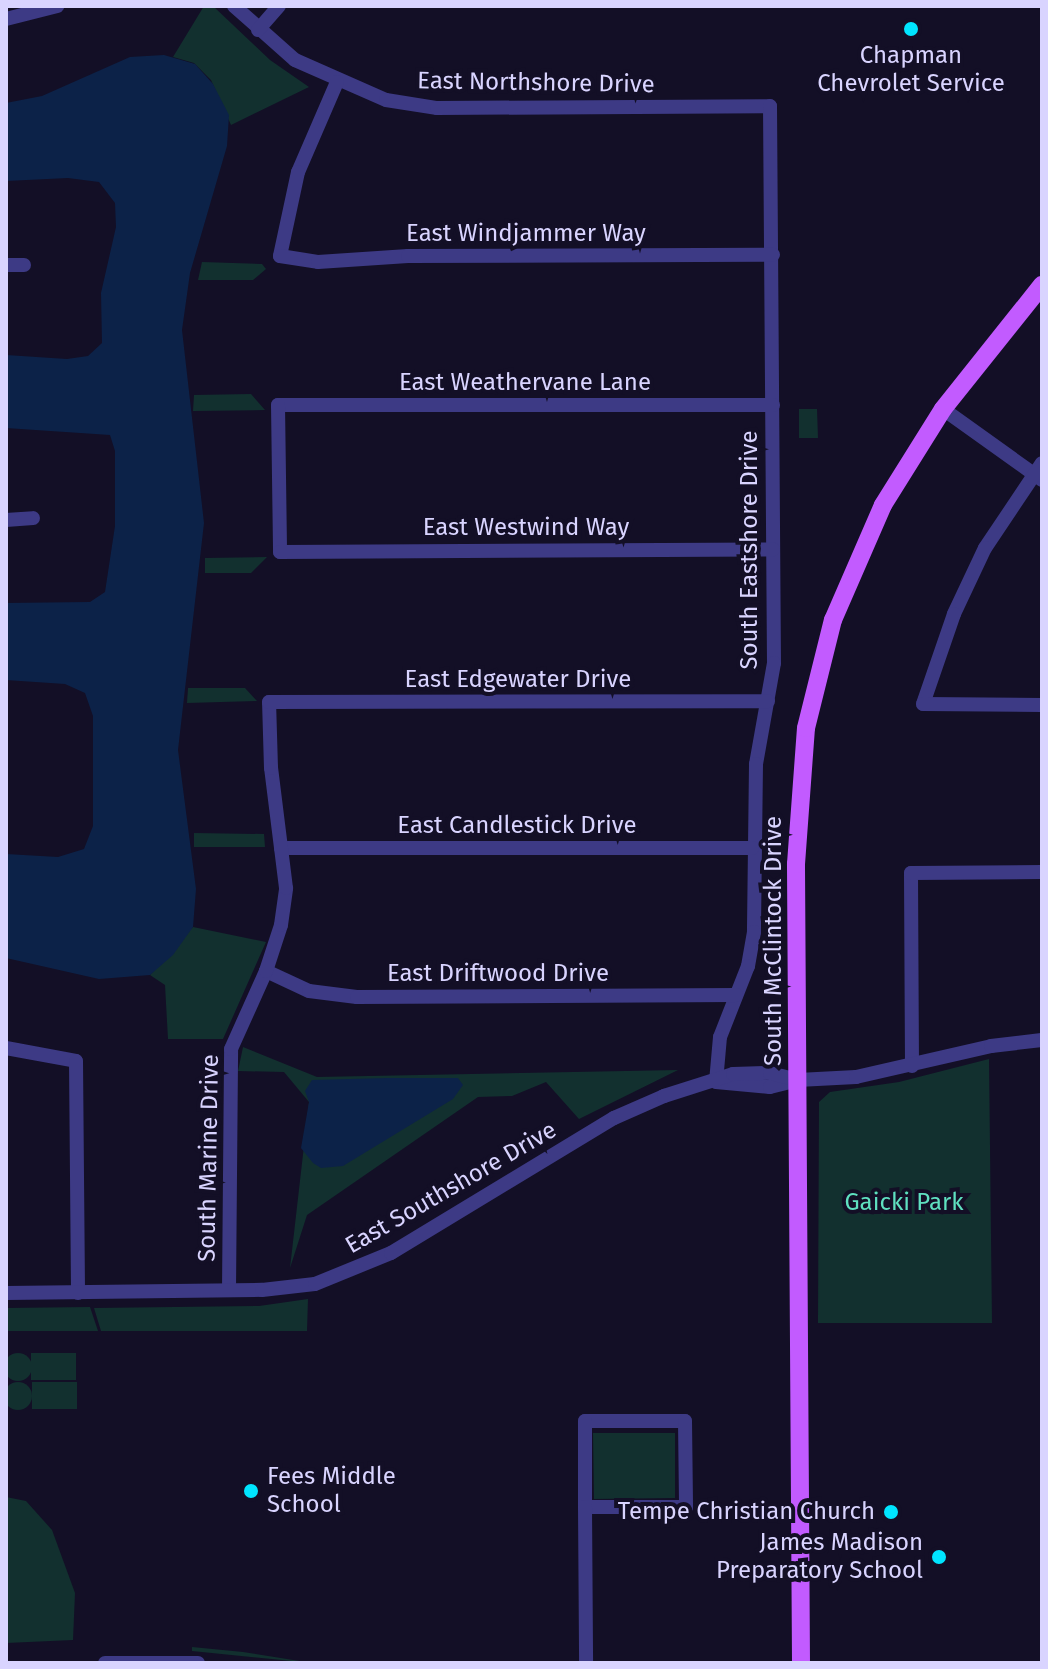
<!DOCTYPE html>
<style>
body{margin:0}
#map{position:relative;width:1048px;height:1669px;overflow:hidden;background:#130f26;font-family:"Fira Sans",sans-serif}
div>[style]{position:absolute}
.green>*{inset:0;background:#12302f}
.round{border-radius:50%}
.water>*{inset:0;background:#0c2248}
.minor>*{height:14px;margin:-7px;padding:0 7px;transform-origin:7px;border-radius:7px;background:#3d3a85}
.major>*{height:18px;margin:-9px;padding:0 9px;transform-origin:9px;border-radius:9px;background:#c25bff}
.dots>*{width:22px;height:22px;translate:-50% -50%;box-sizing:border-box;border:4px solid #130f26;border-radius:50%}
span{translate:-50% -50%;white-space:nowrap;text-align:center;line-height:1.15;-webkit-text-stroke:8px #130f26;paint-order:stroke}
.poi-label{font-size:24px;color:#d9d4ff}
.left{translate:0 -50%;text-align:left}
.right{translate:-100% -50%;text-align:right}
.street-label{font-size:24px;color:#d9d4ff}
.park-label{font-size:24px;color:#5fe0c0}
.frame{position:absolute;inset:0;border:8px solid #d9d4ff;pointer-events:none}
</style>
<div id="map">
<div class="green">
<i style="clip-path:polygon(204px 6px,213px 6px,270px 60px,309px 87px,231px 125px,211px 80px,194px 63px,173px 57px)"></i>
<i style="clip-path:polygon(202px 262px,262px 264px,266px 269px,253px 280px,198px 280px)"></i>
<i style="clip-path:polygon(251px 394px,265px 410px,193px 411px,194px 395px)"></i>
<i style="clip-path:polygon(799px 409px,817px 409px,818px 438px,799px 438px)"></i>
<i style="clip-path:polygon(267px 557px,251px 573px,205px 573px,205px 558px)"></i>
<i style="clip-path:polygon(188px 688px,245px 688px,257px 701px,187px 703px)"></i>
<i style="clip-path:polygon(194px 833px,264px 834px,265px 847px,194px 847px)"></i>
<i style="clip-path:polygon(193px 927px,266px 942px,223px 1039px,168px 1039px,165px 985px,150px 975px)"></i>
<i style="clip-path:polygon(243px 1047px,317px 1077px,678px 1070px,579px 1119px,546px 1082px,512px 1096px,478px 1097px,307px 1215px,290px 1268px,309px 1102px,284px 1072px,238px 1071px)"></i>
<i style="clip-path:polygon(989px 1059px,992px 1323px,818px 1323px,819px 1102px,830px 1092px,899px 1082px)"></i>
<i style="clip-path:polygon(308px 1299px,307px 1331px,101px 1331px,94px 1308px,259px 1306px)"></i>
<i style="clip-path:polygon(90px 1307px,98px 1331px,6px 1331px,6px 1308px)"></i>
<i class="round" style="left:4px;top:1353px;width:28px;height:28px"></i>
<i style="clip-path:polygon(31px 1353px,76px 1353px,76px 1380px,31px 1380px)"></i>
<i class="round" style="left:4px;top:1382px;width:28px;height:28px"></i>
<i style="clip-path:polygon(32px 1382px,77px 1382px,77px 1409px,32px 1409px)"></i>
<i style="clip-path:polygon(593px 1433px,675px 1433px,675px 1498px,594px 1499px)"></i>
<i style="clip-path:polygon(6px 1497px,26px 1501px,52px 1530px,75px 1593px,73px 1640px,6px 1643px)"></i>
<i style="clip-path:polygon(192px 1647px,243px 1652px,312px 1663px,192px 1651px)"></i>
</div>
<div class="water">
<i style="clip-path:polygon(164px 55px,195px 64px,213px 84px,229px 115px,227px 146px,190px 273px,182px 330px,204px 523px,178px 750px,196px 889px,193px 927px,173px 955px,150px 975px,99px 979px,6px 958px,6px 854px,58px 857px,84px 849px,93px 826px,93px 716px,85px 693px,65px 684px,6px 680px,6px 603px,90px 602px,105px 592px,115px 526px,115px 451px,110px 435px,6px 428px,6px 355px,67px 359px,88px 356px,102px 343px,101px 293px,116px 227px,115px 203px,99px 182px,68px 178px,6px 181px,6px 103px,42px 96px,130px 57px)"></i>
<i style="clip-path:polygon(388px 1078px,458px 1078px,463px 1085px,453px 1099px,343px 1166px,321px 1168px,313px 1163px,301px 1148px,309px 1102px,305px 1091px,312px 1080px)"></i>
</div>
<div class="minor">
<i style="left:234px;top:6px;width:81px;rotate:41.5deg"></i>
<i style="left:295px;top:60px;width:99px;rotate:23.7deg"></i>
<i style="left:386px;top:100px;width:52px;rotate:8.9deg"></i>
<i style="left:437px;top:108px;width:333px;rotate:-0.3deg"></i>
<i style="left:770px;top:106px;width:557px;rotate:89.59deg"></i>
<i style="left:774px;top:663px;width:103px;rotate:100.1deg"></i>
<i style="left:756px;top:764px;width:168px;rotate:90.7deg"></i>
<i style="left:754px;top:932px;width:35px;rotate:100deg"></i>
<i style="left:748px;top:966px;width:76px;rotate:111.5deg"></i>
<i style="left:720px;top:1037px;width:45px;rotate:95.1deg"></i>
<i style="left:6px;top:19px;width:53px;rotate:-14.3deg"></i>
<i style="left:258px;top:30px;width:32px;rotate:-49deg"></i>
<i style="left:337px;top:82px;width:98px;rotate:113.4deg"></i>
<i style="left:298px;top:172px;width:86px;rotate:102.1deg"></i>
<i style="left:280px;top:256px;width:38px;rotate:9deg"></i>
<i style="left:318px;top:262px;width:90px;rotate:-3.8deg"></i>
<i style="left:408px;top:256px;width:365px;rotate:-0.2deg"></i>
<i style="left:6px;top:265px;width:18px"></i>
<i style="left:773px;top:405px;width:495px;rotate:180deg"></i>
<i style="left:278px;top:405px;width:147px;rotate:89.2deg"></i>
<i style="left:280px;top:552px;width:493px;rotate:-0.3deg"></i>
<i style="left:943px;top:409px;width:122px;rotate:35.6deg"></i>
<i style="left:1042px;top:463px;width:102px;rotate:123.8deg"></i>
<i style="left:985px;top:548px;width:73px;rotate:115.2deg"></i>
<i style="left:954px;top:614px;width:95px;rotate:109deg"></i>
<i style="left:923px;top:704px;width:119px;rotate:0.5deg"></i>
<i style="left:6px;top:520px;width:27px;rotate:-4deg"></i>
<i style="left:281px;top:848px;width:471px"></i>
<i style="left:266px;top:971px;width:47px;rotate:24.9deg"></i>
<i style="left:309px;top:991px;width:48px;rotate:7.1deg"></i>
<i style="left:357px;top:997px;width:379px;rotate:-0.3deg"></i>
<i style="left:6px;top:1048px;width:71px;rotate:10.5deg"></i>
<i style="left:76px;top:1061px;width:232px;rotate:89.5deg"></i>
<i style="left:912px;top:1066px;width:193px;rotate:-90.3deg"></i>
<i style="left:911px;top:873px;width:131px;rotate:-0.4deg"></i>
<i style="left:716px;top:1082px;width:54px;rotate:5.3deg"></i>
<i style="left:770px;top:1087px;width:29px;rotate:-14deg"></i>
<i style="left:798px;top:1080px;width:58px;rotate:-3deg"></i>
<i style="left:856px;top:1077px;width:139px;rotate:-12.9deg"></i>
<i style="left:991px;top:1046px;width:51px;rotate:-6.7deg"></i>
<i style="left:229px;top:1290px;width:241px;rotate:-89.5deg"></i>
<i style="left:231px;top:1049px;width:85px;rotate:-65.8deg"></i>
<i style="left:266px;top:971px;width:48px;rotate:-71.9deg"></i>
<i style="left:281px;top:925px;width:37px;rotate:-82deg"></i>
<i style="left:286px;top:888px;width:121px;rotate:-97.1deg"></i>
<i style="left:271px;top:768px;width:66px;rotate:-91.7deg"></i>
<i style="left:269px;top:702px;width:499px;rotate:-0.1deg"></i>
<i style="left:6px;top:1293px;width:256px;rotate:-0.7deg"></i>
<i style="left:262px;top:1290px;width:53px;rotate:-6.5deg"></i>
<i style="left:315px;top:1284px;width:82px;rotate:-22.2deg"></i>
<i style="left:391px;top:1253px;width:261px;rotate:-31.2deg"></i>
<i style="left:614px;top:1118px;width:55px;rotate:-23.7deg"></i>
<i style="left:664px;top:1096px;width:72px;rotate:-17.7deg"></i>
<i style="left:733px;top:1074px;width:37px;rotate:-2deg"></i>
<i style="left:770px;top:1073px;width:29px;rotate:14deg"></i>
<i style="left:585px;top:1421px;width:100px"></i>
<i style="left:685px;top:1421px;width:86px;rotate:89.3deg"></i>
<i style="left:686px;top:1507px;width:101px;rotate:180deg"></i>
<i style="left:585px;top:1507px;width:86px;rotate:-90deg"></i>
<i style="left:585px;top:1507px;width:156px;rotate:89.6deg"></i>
<i style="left:105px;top:1663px;width:93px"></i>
</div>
<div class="major">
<i style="left:801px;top:1663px;width:799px;rotate:-90.36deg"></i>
<i style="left:796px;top:864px;width:136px;rotate:-85.8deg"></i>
<i style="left:806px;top:728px;width:111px;rotate:-76deg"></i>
<i style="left:833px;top:620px;width:125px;rotate:-66.5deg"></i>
<i style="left:883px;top:505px;width:113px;rotate:-58deg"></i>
<i style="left:943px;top:409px;width:159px;rotate:-51.4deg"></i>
</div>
<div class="dots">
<i style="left:911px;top:29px;background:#00e5ff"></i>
<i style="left:251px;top:1491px;background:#00e5ff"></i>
<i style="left:891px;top:1512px;background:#00e5ff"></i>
<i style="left:939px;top:1557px;background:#00e5ff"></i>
</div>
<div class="poi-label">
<span style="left:911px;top:70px">Chapman<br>Chevrolet Service</span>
<span class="left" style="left:267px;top:1491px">Fees Middle<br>School</span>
<span class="right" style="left:875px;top:1512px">Tempe Christian Church</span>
<span class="right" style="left:923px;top:1557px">James Madison<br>Preparatory School</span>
</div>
<div class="street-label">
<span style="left:536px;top:83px;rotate:1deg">East Northshore Drive</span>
<span style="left:526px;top:234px">East Windjammer Way</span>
<span style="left:525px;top:383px">East Weathervane Lane</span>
<span style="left:526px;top:528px">East Westwind Way</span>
<span style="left:750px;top:550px;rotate:-90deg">South Eastshore Drive</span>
<span style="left:518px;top:680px">East Edgewater Drive</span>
<span style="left:517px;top:826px">East Candlestick Drive</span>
<span style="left:774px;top:941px;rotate:-90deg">South McClintock Drive</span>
<span style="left:498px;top:974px">East Driftwood Drive</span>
<span style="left:209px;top:1158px;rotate:-89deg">South Marine Drive</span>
<span style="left:451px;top:1188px;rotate:-30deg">East Southshore Drive</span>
</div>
<div class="park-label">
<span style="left:904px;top:1203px">Gaicki Park</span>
</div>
<div class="frame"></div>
</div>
